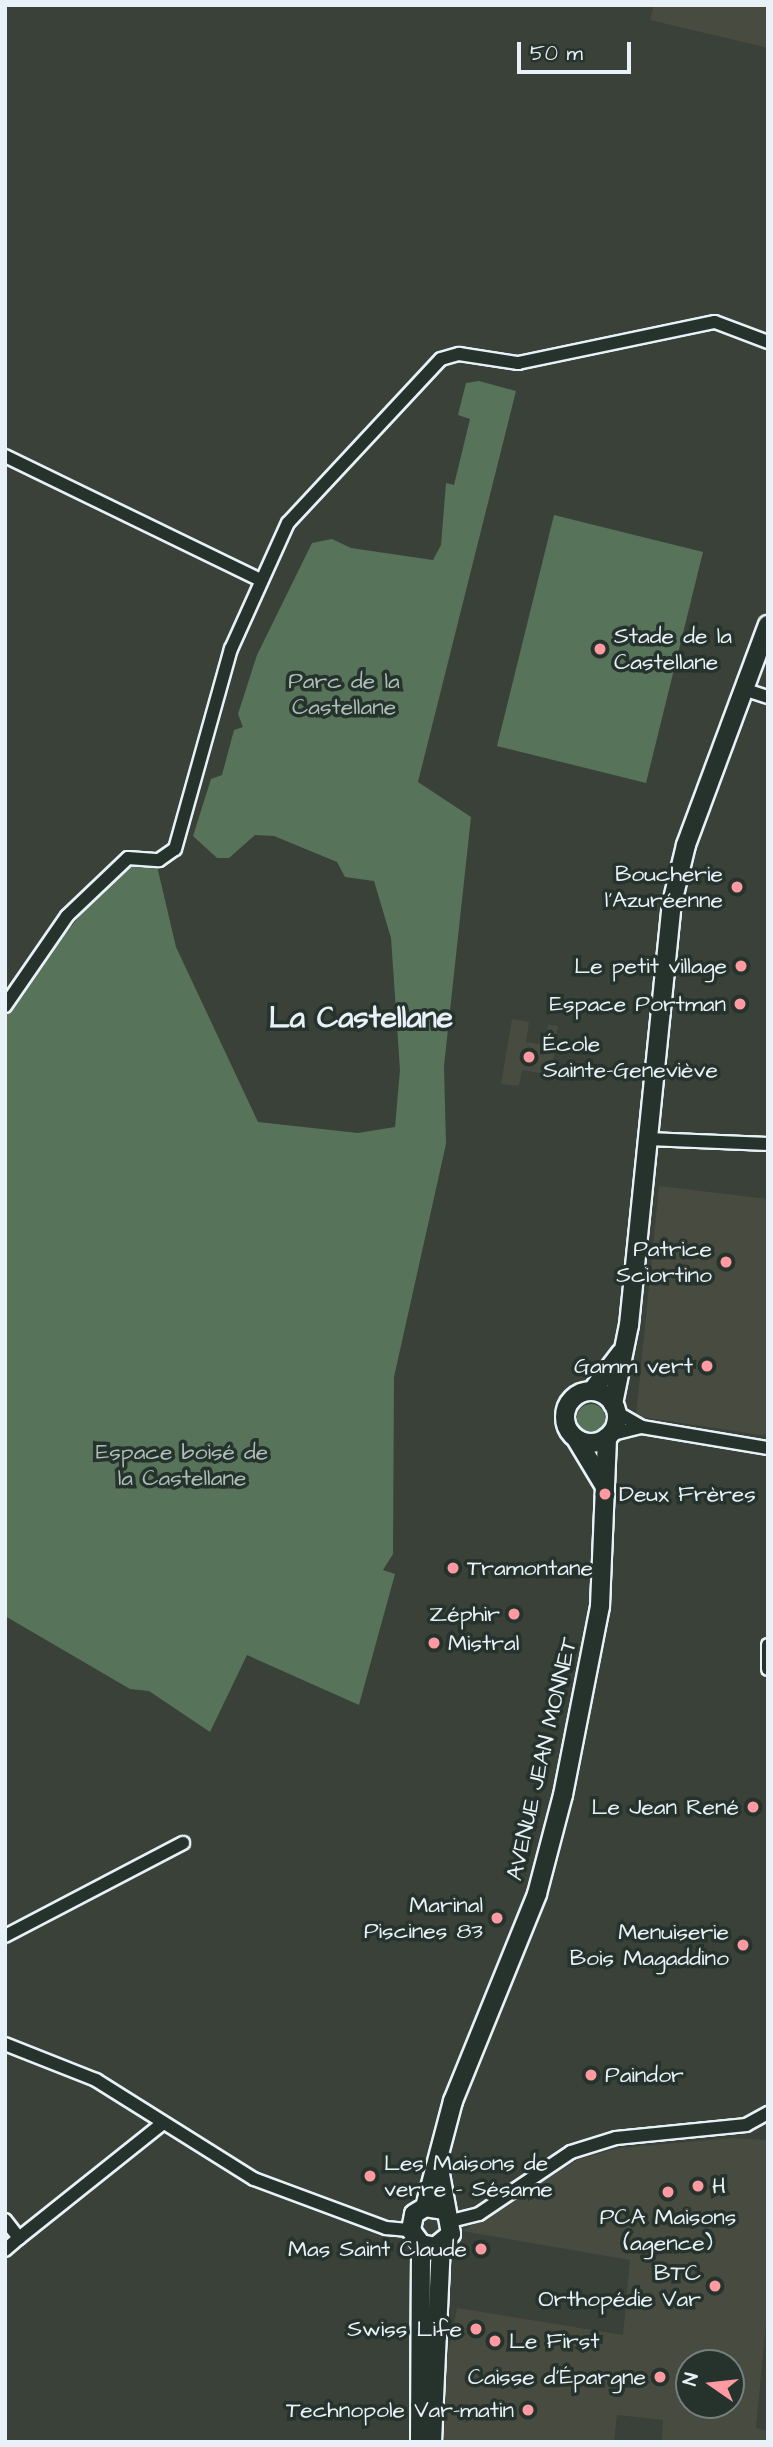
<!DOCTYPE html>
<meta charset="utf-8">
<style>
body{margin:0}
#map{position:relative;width:773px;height:2447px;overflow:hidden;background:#3a4138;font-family:"Architects Daughter",sans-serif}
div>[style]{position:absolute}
.built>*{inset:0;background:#484b40}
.green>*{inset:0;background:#57735a}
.round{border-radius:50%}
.roads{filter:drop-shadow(2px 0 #e8f1f8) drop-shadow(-2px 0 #e8f1f8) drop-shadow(0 2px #e8f1f8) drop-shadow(0 -2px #e8f1f8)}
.street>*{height:12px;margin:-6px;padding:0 6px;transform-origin:6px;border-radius:6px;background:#26332d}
.secondary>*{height:18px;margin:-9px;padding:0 9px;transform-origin:9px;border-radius:9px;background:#26332d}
.secondary>.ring{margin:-9px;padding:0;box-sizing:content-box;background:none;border:18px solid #26332d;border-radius:50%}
.dots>*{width:19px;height:19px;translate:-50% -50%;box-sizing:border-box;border:4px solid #26332d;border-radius:50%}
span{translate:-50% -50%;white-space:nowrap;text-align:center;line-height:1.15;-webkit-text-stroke:7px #26332d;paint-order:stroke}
.poi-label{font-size:23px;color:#e8f1f8}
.left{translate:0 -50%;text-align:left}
.right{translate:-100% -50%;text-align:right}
.park-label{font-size:23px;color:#aebfb9}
.street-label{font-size:23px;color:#e8f1f8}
.district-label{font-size:30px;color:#e8f1f8;font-weight:700}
.frame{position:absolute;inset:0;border:7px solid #e8f1f8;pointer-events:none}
.north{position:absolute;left:675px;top:2349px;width:70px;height:70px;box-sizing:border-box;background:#26332d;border:2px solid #747f7e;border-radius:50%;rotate:284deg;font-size:19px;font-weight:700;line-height:28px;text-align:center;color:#e8f1f8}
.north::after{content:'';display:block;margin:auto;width:24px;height:32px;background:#ff9aa2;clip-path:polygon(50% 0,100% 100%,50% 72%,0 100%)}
.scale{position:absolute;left:517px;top:42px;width:114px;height:32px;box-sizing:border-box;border:4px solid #e8f1f8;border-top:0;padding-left:9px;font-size:21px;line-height:24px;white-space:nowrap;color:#e8f1f8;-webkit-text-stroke:5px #26332d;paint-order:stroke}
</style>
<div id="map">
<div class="built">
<i style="clip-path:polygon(654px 5px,768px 5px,768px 48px,650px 20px)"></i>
<i style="clip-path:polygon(512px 1019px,529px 1022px,526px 1042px,545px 1045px,548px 1025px,558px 1026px,551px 1075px,522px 1070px,519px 1086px,501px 1084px)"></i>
<i style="clip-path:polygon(659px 1186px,768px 1199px,768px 1436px,636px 1416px)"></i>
<i style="clip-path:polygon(evenodd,733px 2138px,768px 2140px,768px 2302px,756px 2428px,768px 2431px,768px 2442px,662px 2442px,663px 2420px,617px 2415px,614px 2442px,443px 2442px,445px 2370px,457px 2308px,623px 2335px,630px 2260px,462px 2231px,579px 2159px,620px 2148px,733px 2138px,731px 2363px,731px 2405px,689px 2405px,689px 2363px,731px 2363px)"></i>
</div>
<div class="green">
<i style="clip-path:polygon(479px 381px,516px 391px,418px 782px,471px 817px,444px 1066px,446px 1144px,394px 1377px,393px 1554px,383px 1570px,395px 1574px,359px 1705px,247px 1655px,210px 1732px,149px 1691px,130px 1689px,5px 1616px,5px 1009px,118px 868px,127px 860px,157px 866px,176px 947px,258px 1122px,358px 1133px,395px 1127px,400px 1070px,391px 938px,374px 881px,345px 877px,337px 862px,274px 836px,255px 835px,229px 858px,217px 858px,193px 836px,211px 779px,222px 775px,234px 730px,243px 727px,238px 714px,257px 655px,312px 543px,332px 539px,351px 548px,433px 560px,441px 545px,446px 483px,454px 485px,470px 419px,458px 415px,466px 383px)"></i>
<i style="clip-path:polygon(554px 515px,703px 552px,646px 783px,497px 746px)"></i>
<i class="round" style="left:577px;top:1404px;width:28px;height:28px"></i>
</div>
<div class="roads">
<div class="street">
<i style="left:5px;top:456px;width:284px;rotate:25.9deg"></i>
<i style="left:743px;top:689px;width:26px;rotate:18deg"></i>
<i style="left:5px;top:1006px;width:109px;rotate:-55.4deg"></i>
<i style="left:67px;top:916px;width:84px;rotate:-43.6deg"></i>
<i style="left:128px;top:858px;width:31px;rotate:4deg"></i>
<i style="left:159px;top:860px;width:19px;rotate:-35deg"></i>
<i style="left:175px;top:849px;width:208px;rotate:-74.4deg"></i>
<i style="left:231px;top:649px;width:138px;rotate:-65.7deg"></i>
<i style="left:288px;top:523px;width:224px;rotate:-47deg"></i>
<i style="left:441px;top:359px;width:19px;rotate:-16deg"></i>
<i style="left:459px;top:354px;width:60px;rotate:8.7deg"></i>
<i style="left:518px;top:363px;width:201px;rotate:-11.8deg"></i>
<i style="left:715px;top:322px;width:57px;rotate:20.7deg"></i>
<i style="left:648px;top:1139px;width:120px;rotate:2.4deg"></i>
<i style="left:616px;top:1412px;width:30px;rotate:30deg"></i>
<i style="left:642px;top:1427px;width:128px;rotate:9.5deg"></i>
<i style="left:609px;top:1435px;width:34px;rotate:-14deg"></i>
<i style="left:768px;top:1645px;width:24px;rotate:90deg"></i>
<i style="left:5px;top:1936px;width:201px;rotate:-27.6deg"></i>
<i style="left:5px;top:2044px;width:98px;rotate:21.6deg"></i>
<i style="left:96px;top:2080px;width:186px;rotate:32.1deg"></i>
<i style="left:254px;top:2179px;width:141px;rotate:20.4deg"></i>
<i style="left:386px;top:2228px;width:25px;rotate:5deg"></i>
<i style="left:5px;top:2220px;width:23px;rotate:52deg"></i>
<i style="left:19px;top:2238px;width:184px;rotate:-38.6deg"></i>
<i style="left:451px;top:2221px;width:29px;rotate:-14deg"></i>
<i style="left:479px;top:2214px;width:111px;rotate:-34deg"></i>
<i style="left:571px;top:2152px;width:47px;rotate:-17.3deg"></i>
<i style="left:616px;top:2138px;width:131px;rotate:-5.7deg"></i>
<i style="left:746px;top:2125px;width:25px;rotate:-29deg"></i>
<i style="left:5px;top:2250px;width:18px;rotate:-41deg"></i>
</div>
<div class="secondary">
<i style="left:592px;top:1391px;width:48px;rotate:-52.7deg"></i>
<i class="ring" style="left:565px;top:1391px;width:34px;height:34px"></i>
<i style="left:613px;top:1404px;width:81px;rotate:-78.6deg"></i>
<i style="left:629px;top:1325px;width:424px;rotate:-84.2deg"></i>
<i style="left:672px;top:903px;width:60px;rotate:-76.4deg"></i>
<i style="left:686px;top:845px;width:235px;rotate:-69.6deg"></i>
<i style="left:577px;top:1440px;width:52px;rotate:59deg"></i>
<i style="left:440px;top:2174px;width:61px;rotate:79.6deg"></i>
<i style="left:451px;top:2234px;width:21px;rotate:141deg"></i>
<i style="left:435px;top:2247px;width:14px;rotate:-168deg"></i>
<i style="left:421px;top:2244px;width:17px;rotate:-126deg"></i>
<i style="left:411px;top:2230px;width:16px;rotate:-79deg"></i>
<i style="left:414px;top:2214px;width:13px;rotate:-32deg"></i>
<i style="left:425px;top:2207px;width:18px;rotate:9deg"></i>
<i style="left:425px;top:2207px;width:110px;rotate:-75.2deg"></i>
<i style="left:453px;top:2101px;width:223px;rotate:-67.9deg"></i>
<i style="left:537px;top:1894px;width:102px;rotate:-75.3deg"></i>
<i style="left:563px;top:1795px;width:193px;rotate:-78.9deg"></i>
<i style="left:600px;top:1606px;width:169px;rotate:-87.6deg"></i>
<i style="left:420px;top:2442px;width:198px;rotate:-89.7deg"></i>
<i style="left:432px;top:2442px;width:197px;rotate:-87.4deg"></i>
</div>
</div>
<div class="dots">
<i style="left:600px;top:649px;background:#ff9aa2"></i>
<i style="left:737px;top:887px;background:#ff9aa2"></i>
<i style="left:741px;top:966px;background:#ff9aa2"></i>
<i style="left:740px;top:1004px;background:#ff9aa2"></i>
<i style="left:529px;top:1057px;background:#ff9aa2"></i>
<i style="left:726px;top:1262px;background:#ff9aa2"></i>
<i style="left:707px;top:1366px;background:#ff9aa2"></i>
<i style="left:605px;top:1494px;background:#ff9aa2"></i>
<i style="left:453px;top:1568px;background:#ff9aa2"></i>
<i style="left:514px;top:1614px;background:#ff9aa2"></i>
<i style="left:434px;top:1643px;background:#ff9aa2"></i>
<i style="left:753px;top:1807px;background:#ff9aa2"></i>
<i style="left:497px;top:1918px;background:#ff9aa2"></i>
<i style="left:743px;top:1945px;background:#ff9aa2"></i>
<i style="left:591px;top:2075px;background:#ff9aa2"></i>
<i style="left:370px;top:2176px;background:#ff9aa2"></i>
<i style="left:698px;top:2186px;background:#ff9aa2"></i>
<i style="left:668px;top:2192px;background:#ff9aa2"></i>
<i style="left:481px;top:2249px;background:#ff9aa2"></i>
<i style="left:715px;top:2286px;background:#ff9aa2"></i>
<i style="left:476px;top:2329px;background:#ff9aa2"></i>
<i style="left:495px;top:2341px;background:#ff9aa2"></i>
<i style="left:660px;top:2377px;background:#ff9aa2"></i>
<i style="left:528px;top:2410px;background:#ff9aa2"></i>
</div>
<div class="poi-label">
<span class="left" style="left:614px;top:649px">Stade de la<br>Castellane</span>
<span class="right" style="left:723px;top:887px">Boucherie<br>l'Azuréenne</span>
<span class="right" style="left:727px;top:966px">Le petit village</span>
<span class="right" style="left:726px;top:1004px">Espace Portman</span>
<span class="left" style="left:543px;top:1057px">École<br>Sainte-Geneviève</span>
<span class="right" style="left:712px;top:1262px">Patrice<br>Sciortino</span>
<span class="right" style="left:693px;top:1366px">Gamm vert</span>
<span class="left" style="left:619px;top:1494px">Deux Frères</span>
<span class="left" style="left:467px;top:1568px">Tramontane</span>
<span class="right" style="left:500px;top:1614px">Zéphir</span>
<span class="left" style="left:448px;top:1643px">Mistral</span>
<span class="right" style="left:739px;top:1807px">Le Jean René</span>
<span class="right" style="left:483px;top:1918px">Marinal<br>Piscines 83</span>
<span class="right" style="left:729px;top:1945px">Menuiserie<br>Bois Magaddino</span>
<span class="left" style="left:605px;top:2075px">Paindor</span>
<span class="left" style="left:384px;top:2176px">Les Maisons de<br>verre - Sésame</span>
<span class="left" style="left:712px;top:2186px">H</span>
<span style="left:668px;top:2230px">PCA Maisons<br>(agence)</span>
<span class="right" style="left:467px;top:2249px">Mas Saint Claude</span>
<span class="right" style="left:701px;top:2286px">BTC<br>Orthopédie Var</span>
<span class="right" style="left:462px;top:2329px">Swiss Life</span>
<span class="left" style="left:509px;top:2341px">Le First</span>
<span class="right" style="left:646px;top:2377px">Caisse d'Épargne</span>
<span class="right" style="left:514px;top:2410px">Technopole Var-matin</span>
</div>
<div class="park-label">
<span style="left:344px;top:694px">Parc de la<br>Castellane</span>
<span style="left:182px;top:1465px">Espace boisé de<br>la Castellane</span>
</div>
<div class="street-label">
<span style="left:542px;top:1759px;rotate:-77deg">AVENUE JEAN MONNET</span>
</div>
<div class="district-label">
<span style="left:361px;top:1018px">La Castellane</span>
</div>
<div class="frame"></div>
<div class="north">N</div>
<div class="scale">50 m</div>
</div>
